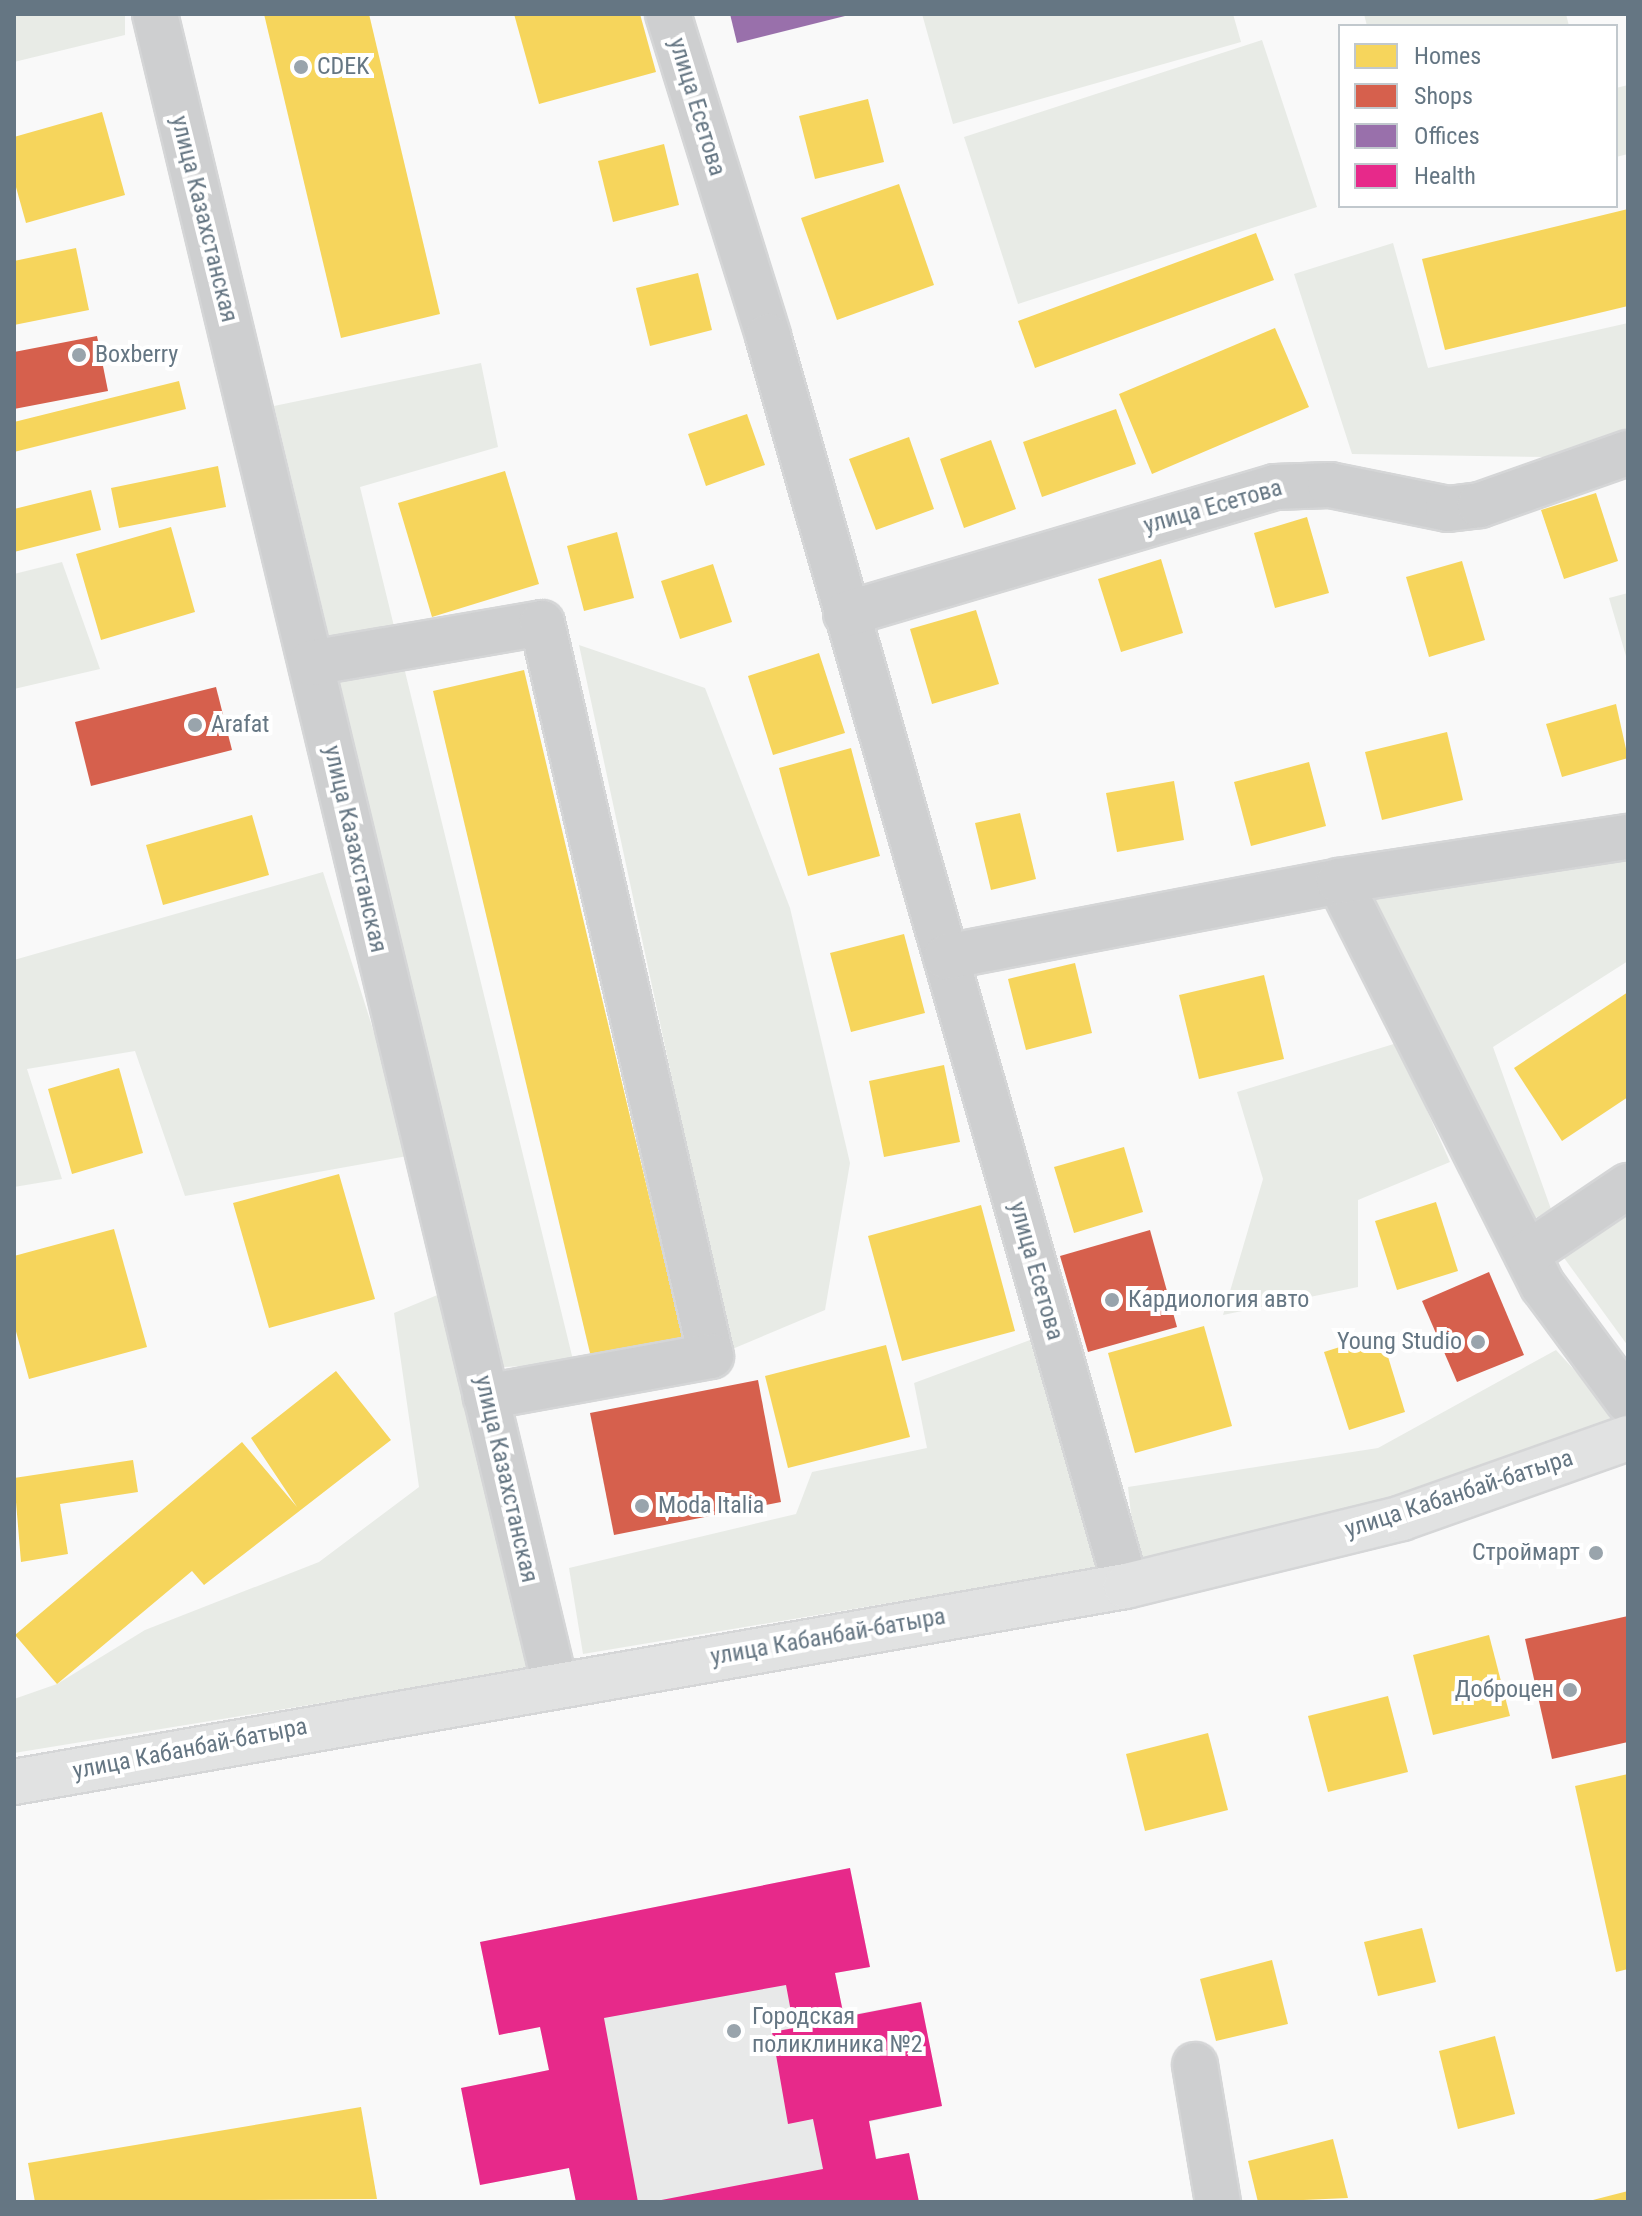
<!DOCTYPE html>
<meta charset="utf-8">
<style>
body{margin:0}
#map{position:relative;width:1642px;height:2216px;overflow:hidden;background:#f9f9f9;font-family:"Roboto Condensed",sans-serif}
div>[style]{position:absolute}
.built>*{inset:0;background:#e8e9e9}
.green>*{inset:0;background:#e8ebe6}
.homes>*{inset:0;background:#f6d55c}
.shops>*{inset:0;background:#d6604d}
.offices>*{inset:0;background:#9970ab}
.health>*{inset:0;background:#e7298a}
.roads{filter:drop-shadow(2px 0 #d5d6d7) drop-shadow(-2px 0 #d5d6d7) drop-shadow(0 2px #d5d6d7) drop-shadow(0 -2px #d5d6d7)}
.minor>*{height:44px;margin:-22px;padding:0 22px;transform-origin:22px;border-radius:22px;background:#cecfd0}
.major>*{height:44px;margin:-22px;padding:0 22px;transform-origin:22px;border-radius:22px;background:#e1e2e2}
.dots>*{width:22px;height:22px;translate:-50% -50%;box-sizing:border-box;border:4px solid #fff;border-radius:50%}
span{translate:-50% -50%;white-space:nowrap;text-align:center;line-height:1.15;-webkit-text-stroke:8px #fff;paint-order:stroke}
.poi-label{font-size:24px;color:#657683}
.left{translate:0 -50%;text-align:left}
.right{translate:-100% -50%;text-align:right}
.street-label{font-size:24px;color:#657683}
.frame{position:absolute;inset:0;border:16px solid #657683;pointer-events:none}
.legend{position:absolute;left:1338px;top:24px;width:280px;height:184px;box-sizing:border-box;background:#fff;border:2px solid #c1c8cd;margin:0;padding:10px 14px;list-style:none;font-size:24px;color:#657683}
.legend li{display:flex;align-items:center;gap:16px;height:40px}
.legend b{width:40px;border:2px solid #c1c8cd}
</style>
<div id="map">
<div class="built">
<i style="clip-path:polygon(850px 1868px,870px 1967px,835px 1973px,844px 2016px,921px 2002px,942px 2106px,869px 2122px,877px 2159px,909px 2153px,919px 2202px,576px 2202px,569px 2168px,480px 2185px,461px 2088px,549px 2070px,540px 2027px,499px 2035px,480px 1942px)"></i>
</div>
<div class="green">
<i style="clip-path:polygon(14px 14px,125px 14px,125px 35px,14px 62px)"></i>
<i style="clip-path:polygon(922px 14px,1233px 14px,1241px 42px,953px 124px)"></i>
<i style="clip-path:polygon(1364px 14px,1566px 14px,1569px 26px,1367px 26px)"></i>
<i style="clip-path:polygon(1262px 40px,1317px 207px,1018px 304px,964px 137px)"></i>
<i style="clip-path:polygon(1628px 85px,1628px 154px,1616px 157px,1616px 88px)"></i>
<i style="clip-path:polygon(1393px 243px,1428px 368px,1628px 323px,1628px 428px,1547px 457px,1352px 454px,1294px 274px)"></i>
<i style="clip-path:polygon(481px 363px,498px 447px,360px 487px,574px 1364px,503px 1367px,274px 406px)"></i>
<i style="clip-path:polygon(62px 562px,100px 669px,14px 689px,14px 574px)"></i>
<i style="clip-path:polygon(1628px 593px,1628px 663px,1609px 598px)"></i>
<i style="clip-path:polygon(579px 645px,705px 688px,790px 908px,850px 1163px,825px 1310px,730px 1350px)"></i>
<i style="clip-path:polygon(1628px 850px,1628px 961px,1493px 1047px,1551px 1209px,1525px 1224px,1357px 890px)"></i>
<i style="clip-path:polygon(323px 872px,413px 1155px,185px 1196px,135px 1051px,27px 1069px,62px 1179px,14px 1187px,14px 960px)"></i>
<i style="clip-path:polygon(1397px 1043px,1450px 1162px,1358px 1200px,1358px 1287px,1223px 1315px,1263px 1179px,1237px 1092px)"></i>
<i style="clip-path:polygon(1628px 1204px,1628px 1346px,1559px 1251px)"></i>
<i style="clip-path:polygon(447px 1291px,536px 1668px,14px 1753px,14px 1699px,57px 1684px,145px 1630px,319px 1562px,419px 1487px,394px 1313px)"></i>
<i style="clip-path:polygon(1030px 1340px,1099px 1568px,583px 1654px,569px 1568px,796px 1514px,812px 1472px,927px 1448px,914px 1383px)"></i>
<i style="clip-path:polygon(1556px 1350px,1623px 1423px,1390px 1508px,1137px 1569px,1128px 1487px,1378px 1448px)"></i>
</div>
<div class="homes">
<i style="clip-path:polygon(264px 14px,369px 14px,440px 314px,341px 338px)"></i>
<i style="clip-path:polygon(514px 14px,640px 14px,656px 72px,539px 104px)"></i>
<i style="clip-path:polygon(868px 99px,884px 162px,815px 179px,799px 116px)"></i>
<i style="clip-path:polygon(102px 112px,125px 195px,26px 223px,14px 180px,14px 137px)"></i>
<i style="clip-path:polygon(664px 144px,679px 205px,613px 222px,598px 161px)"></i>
<i style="clip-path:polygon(899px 184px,934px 285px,837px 320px,801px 218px)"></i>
<i style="clip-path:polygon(1628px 209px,1628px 306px,1445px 350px,1422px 259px)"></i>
<i style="clip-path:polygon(1256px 233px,1274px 280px,1035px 368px,1018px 321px)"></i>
<i style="clip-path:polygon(76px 248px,89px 310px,14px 325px,14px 261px)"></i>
<i style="clip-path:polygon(698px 273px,712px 330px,650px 346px,636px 288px)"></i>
<i style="clip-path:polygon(1275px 328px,1309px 407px,1152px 474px,1119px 394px)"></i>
<i style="clip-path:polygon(179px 381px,186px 409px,14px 452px,14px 422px)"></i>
<i style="clip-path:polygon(1116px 409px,1136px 464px,1042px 497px,1023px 442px)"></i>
<i style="clip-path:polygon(747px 414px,765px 465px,706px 486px,688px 434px)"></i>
<i style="clip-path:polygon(909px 437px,934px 509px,876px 530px,849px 459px)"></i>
<i style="clip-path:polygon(991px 440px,1016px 509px,964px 528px,940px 459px)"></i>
<i style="clip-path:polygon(218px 466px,226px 507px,119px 528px,111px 488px)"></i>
<i style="clip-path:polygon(505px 471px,539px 584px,432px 617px,398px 503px)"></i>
<i style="clip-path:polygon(91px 490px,101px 530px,14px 552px,14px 509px)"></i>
<i style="clip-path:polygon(1596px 493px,1618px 561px,1564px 579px,1541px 510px)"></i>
<i style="clip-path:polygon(1307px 517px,1329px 593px,1275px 608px,1254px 533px)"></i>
<i style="clip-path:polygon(171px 527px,195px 612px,101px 640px,76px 554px)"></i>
<i style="clip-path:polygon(617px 532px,634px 598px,584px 611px,567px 546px)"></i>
<i style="clip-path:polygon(1161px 559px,1183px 633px,1121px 652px,1098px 579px)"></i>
<i style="clip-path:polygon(1462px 561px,1485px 640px,1429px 657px,1406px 577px)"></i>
<i style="clip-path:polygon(713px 564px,732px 622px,680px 639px,661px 581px)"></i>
<i style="clip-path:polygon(976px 610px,999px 684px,932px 704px,910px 629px)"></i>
<i style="clip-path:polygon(819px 653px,845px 733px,773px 755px,748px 676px)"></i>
<i style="clip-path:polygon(524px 670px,685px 1348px,594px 1370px,433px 691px)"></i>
<i style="clip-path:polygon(1616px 704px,1628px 758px,1562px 777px,1546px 724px)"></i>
<i style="clip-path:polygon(1447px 732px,1463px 800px,1382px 820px,1365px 752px)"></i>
<i style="clip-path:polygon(851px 748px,880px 856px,808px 876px,779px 768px)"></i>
<i style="clip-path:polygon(1309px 762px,1326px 826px,1251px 846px,1234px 782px)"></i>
<i style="clip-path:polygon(1174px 781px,1184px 840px,1117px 852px,1106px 793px)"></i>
<i style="clip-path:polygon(1020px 813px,1036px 879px,991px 890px,975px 823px)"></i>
<i style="clip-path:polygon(252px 815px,269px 875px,163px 905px,146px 845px)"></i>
<i style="clip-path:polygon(904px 934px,925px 1013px,851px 1032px,830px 953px)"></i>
<i style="clip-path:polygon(1075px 963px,1092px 1033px,1026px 1050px,1008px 979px)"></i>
<i style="clip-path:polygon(1264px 975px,1284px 1059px,1199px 1079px,1179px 995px)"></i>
<i style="clip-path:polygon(1628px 992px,1628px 1097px,1562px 1141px,1514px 1068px)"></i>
<i style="clip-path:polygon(944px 1065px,960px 1142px,884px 1157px,869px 1081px)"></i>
<i style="clip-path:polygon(119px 1068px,143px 1153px,72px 1174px,48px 1089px)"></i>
<i style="clip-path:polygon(1124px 1147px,1143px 1212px,1074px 1233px,1054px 1167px)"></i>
<i style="clip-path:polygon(339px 1174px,375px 1299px,269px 1328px,233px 1203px)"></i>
<i style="clip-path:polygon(1436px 1202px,1458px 1271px,1397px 1290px,1375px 1221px)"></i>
<i style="clip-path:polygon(981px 1205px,1015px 1331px,902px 1361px,868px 1236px)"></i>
<i style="clip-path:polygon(114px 1229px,147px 1347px,29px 1379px,14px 1324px,14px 1256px)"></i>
<i style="clip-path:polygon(1204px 1326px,1232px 1426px,1135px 1453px,1108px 1353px)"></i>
<i style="clip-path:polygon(1381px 1334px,1405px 1412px,1349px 1430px,1324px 1352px)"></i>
<i style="clip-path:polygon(886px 1345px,910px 1437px,788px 1468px,765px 1376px)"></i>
<i style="clip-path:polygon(336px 1371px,391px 1440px,204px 1585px,192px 1571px,57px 1684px,15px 1635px,242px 1442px,297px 1507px,251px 1438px)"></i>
<i style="clip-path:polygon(133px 1460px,138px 1492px,60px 1504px,68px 1554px,21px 1562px,14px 1478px)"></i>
<i style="clip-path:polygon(1489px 1635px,1510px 1716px,1433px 1735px,1413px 1655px)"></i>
<i style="clip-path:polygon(1388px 1696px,1408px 1772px,1328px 1792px,1308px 1716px)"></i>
<i style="clip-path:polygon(1208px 1733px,1228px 1810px,1145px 1831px,1126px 1754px)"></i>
<i style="clip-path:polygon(1628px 1774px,1628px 1969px,1616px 1972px,1575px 1786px)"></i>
<i style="clip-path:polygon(1422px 1928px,1436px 1982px,1378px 1996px,1364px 1942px)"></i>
<i style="clip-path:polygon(1272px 1960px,1288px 2024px,1216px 2041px,1200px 1979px)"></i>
<i style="clip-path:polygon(1495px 2036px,1515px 2114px,1458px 2129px,1439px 2051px)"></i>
<i style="clip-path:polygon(361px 2107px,377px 2199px,35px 2202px,28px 2163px)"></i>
<i style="clip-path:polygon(1333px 2139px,1348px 2198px,1258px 2202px,1248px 2161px)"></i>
<i style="clip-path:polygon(1628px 2191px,1628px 2202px,1589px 2202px,1589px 2201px)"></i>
</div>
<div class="shops">
<i style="clip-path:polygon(97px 336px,108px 391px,14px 409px,14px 352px)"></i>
<i style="clip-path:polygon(216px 687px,232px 750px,91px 786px,75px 722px)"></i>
<i style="clip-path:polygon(1150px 1230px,1177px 1327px,1088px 1352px,1060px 1256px)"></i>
<i style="clip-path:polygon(1489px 1272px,1524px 1355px,1457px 1382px,1422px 1301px)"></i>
<i style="clip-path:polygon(758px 1380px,781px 1502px,614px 1535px,590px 1413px)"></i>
<i style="clip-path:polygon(1628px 1616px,1628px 1742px,1552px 1759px,1525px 1639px)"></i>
</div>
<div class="offices">
<i style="clip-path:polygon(730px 14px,849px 14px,849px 15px,737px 43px)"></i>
</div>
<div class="health">
<i style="clip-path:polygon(850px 1868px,870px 1967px,835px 1973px,844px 2017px,921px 2002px,942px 2106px,869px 2121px,876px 2159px,909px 2153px,919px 2202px,651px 2202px,823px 2169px,813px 2119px,788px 2124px,772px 2032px,794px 2028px,786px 1985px,604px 2018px,638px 2202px,576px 2202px,569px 2168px,480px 2185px,461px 2088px,549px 2070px,540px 2027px,499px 2035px,480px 1942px)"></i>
</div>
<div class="roads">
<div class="minor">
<i style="left:155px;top:14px;width:1717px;rotate:76.53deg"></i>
<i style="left:668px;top:14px;width:337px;rotate:72.7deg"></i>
<i style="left:768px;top:336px;width:1300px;rotate:74.02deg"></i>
<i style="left:846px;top:614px;width:447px;rotate:-16.5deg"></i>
<i style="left:1275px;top:487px;width:55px;rotate:-2.1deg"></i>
<i style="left:1330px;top:485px;width:120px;rotate:11.5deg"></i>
<i style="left:1448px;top:509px;width:32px;rotate:-7deg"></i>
<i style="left:1480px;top:505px;width:157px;rotate:-19.4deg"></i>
<i style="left:311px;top:663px;width:234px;rotate:-9.8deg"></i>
<i style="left:542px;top:623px;width:752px;rotate:77.02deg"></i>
<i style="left:711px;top:1356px;width:229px;rotate:169.7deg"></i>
<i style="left:1339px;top:881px;width:453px;rotate:63.3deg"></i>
<i style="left:1543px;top:1286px;width:143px;rotate:53.5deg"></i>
<i style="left:946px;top:957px;width:400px;rotate:-10.9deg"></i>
<i style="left:1339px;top:881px;width:292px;rotate:-8.7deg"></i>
<i style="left:1527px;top:1254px;width:122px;rotate:-34deg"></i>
<i style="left:1195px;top:2065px;width:139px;rotate:80.5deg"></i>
</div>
<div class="major">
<i style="left:14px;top:1782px;width:1129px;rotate:-10deg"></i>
<i style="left:1126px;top:1586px;width:284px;rotate:-13.8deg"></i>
<i style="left:1402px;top:1518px;width:240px;rotate:-19.5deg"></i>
</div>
</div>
<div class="dots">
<i style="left:301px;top:67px;background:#99a4ac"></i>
<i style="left:79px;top:355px;background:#99a4ac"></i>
<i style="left:195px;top:725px;background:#99a4ac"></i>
<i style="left:1112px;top:1300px;background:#99a4ac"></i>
<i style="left:1478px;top:1342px;background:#99a4ac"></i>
<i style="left:642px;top:1506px;background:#99a4ac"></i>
<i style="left:1596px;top:1553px;background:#99a4ac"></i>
<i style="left:1570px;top:1690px;background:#99a4ac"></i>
<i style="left:734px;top:2031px;background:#99a4ac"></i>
</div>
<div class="poi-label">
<span class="left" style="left:317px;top:67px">CDEK</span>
<span class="left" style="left:95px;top:355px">Boxberry</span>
<span class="left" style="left:211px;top:725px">Arafat</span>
<span class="left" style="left:1128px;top:1300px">Кардиология авто</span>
<span class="right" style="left:1462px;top:1342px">Young Studio</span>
<span class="left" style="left:658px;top:1506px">Moda Italia</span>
<span class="right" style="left:1580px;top:1553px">Строймарт</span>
<span class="right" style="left:1554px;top:1690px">Доброцен</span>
<span class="left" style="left:752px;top:2031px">Городская<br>поликлиника №2</span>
</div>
<div class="street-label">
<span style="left:697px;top:107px;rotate:73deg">улица Есетова</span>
<span style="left:204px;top:219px;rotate:76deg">улица Казахстанская</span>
<span style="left:1213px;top:507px;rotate:-16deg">улица Есетова</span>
<span style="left:355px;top:849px;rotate:77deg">улица Казахстанская</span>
<span style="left:1036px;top:1271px;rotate:74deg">улица Есетова</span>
<span style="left:506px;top:1479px;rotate:77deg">улица Казахстанская</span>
<span style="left:1459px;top:1494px;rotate:-18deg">улица Кабанбай-батыра</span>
<span style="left:828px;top:1637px;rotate:-10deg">улица Кабанбай-батыра</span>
<span style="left:190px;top:1749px;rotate:-11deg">улица Кабанбай-батыра</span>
</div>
<div class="frame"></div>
<ul class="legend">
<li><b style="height:22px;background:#f6d55c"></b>Homes</li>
<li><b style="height:22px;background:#d6604d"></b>Shops</li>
<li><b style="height:22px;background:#9970ab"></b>Offices</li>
<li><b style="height:22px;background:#e7298a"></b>Health</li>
</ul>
</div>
